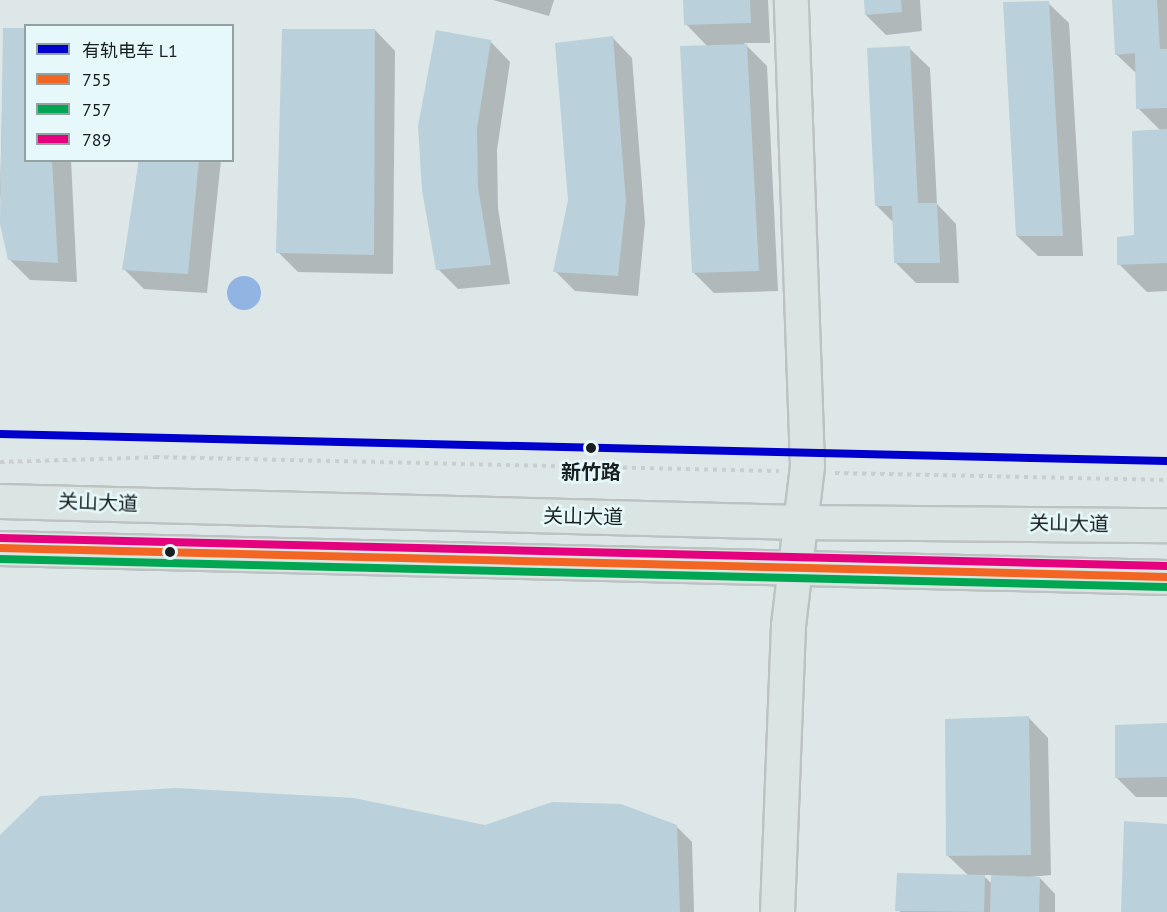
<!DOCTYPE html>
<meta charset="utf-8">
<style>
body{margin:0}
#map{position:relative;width:1167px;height:912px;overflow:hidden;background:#dde7e8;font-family:"PT Sans","Noto Sans SC",sans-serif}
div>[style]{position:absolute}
.water>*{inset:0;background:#92b4e2}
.round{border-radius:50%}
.shadow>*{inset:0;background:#0003}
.building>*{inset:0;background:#bad0da}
.path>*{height:4px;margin-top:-2px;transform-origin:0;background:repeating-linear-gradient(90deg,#cbcece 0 4.5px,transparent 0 9px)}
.roads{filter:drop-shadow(2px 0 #bcc1c2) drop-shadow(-2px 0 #bcc1c2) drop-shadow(0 2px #bcc1c2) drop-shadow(0 -2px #bcc1c2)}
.major>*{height:33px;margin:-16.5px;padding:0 16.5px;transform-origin:16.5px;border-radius:16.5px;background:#dae4e2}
.bus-1>*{height:8px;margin:-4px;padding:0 4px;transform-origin:4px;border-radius:4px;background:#f26522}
.bus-2>*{height:8px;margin:-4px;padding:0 4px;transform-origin:4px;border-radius:4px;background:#00a651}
.bus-3>*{height:8px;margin:-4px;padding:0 4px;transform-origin:4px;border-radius:4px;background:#e5007d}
.tram-1>*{height:8px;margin:-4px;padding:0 4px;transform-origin:4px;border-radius:4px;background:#0000cd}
.dots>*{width:16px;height:16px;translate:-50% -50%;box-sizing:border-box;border:3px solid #e6f8f9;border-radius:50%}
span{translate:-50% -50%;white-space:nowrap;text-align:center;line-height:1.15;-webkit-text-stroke:5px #e6f8f9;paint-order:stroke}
.stop-label{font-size:20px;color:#191f20;font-weight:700}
.street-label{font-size:20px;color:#191f20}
.legend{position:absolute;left:24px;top:24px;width:210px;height:138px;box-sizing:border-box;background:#e6f8f9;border:2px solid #94a1a2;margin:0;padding:8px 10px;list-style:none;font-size:18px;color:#191f20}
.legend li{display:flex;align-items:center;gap:12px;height:30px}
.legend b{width:30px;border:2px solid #94a1a2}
</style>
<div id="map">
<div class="water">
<i class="round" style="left:227px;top:276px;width:34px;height:34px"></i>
</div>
<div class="shadow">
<i style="clip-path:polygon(493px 0,554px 0,549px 16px)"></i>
<i style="clip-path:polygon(684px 0,768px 0,770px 43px,744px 43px,767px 66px,778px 291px,714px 293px,694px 273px,708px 47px,686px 24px)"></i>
<i style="clip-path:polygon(865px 0,920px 0,922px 31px,886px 35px,866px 15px)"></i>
<i style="clip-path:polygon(1114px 0,1167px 0,1167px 291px,1147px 292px,1119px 264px,1136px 237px,1161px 131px,1138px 108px,1137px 74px,1116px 54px)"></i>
<i style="clip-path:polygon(1048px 3px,1069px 23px,1083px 256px,1038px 256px,1017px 236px)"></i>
<i style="clip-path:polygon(4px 29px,26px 160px,71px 160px,77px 282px,30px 280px,9px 259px,0 193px)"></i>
<i style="clip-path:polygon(375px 30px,395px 51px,393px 274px,298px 272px,278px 252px)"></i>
<i style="clip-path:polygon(612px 37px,632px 58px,645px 223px,638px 296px,575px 291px,555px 271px)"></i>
<i style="clip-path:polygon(490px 41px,510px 62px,497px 150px,498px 208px,510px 284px,458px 289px,438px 269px)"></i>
<i style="clip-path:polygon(909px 48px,930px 68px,937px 204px,956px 224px,959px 283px,916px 283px,896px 263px,894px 223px,877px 206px)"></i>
<i style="clip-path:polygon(139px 160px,221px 160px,207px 293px,144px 289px,124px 269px)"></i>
<i style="clip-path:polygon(evenodd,1028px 717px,1048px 738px,1051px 875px,1018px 878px,1040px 878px,1055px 894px,1055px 912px,899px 912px,969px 876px,947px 855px,1028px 717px,983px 875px,993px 875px,992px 884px,983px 875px)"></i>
<i style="clip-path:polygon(1167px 724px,1167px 797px,1136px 797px,1116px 777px)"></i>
<i style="clip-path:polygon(676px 826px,692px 842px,694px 912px,0 912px,0 837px)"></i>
</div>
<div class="building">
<i style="clip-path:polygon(683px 0,750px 0,751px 23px,684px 25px)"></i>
<i style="clip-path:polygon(864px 0,901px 0,902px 12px,865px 15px)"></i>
<i style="clip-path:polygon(1112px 0,1157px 0,1160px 49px,1167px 49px,1167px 108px,1136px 109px,1135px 53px,1115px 55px)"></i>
<i style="clip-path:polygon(1049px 1px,1063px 236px,1016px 236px,1003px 2px)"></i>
<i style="clip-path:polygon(3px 28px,26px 28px,26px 160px,52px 160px,58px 263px,8px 260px,0 224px)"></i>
<i style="clip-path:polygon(282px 29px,375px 29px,374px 255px,276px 253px)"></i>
<i style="clip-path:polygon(436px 30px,491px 40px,477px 129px,478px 187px,491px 265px,436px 270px,422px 190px,418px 126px)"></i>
<i style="clip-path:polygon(613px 36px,626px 202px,618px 276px,553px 272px,568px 200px,555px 43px)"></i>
<i style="clip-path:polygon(747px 44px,759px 271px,692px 273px,680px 46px)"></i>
<i style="clip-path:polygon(910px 46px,918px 203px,937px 203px,940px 263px,894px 263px,892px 206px,875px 206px,867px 48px)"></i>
<i style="clip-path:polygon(1167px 129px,1167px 263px,1117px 265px,1117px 237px,1134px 235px,1132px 131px)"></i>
<i style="clip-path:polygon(139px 160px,199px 160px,188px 274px,122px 270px)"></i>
<i style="clip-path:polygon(1029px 716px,1031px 855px,946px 856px,945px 719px)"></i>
<i style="clip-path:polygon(1167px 723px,1167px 777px,1115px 778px,1115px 725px)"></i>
<i style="clip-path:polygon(176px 788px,354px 798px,485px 825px,552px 802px,621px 804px,677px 825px,680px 912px,0 912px,0 835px,40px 796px)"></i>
<i style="clip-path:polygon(1124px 821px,1167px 824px,1167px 912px,1121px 912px)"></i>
<i style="clip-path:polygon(897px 873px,985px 875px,984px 912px,895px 911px)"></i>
<i style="clip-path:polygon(991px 875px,1040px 877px,1039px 912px,990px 912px)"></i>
</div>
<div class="path">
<i style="left:0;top:462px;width:155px;rotate:-1.8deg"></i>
<i style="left:155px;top:457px;width:624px;rotate:1.29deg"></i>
<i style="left:835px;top:473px;width:332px;rotate:1.2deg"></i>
</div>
<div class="roads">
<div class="major">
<i style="left:0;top:501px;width:799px;rotate:1.51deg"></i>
<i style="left:799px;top:522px;width:368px;rotate:0.5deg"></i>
<i style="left:0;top:548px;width:1167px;rotate:1.42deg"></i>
<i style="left:777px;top:912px;width:287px;rotate:-87.8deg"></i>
<i style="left:788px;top:625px;width:161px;rotate:-83.2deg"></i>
<i style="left:807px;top:465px;width:465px;rotate:-92deg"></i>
</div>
</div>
<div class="bus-1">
<i style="left:0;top:548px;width:1167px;rotate:1.42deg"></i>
</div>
<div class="bus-2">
<i style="left:0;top:559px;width:1167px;rotate:1.37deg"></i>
</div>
<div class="bus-3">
<i style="left:0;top:538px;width:1167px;rotate:1.37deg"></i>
</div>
<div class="tram-1">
<i style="left:0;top:434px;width:1167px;rotate:1.33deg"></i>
</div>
<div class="dots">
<i style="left:591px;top:448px;background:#191f20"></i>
<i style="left:170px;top:552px;background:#191f20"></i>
</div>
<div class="stop-label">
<span style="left:591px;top:472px">新竹路</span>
</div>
<div class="street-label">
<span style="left:98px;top:503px;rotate:2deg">关山大道</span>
<span style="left:583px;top:517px;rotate:1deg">关山大道</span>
<span style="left:1069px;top:524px;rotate:1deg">关山大道</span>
</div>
<ul class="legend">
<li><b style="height:8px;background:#0000cd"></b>有轨电车 L1</li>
<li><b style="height:8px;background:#f26522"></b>755</li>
<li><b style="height:8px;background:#00a651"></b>757</li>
<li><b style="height:8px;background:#e5007d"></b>789</li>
</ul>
</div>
